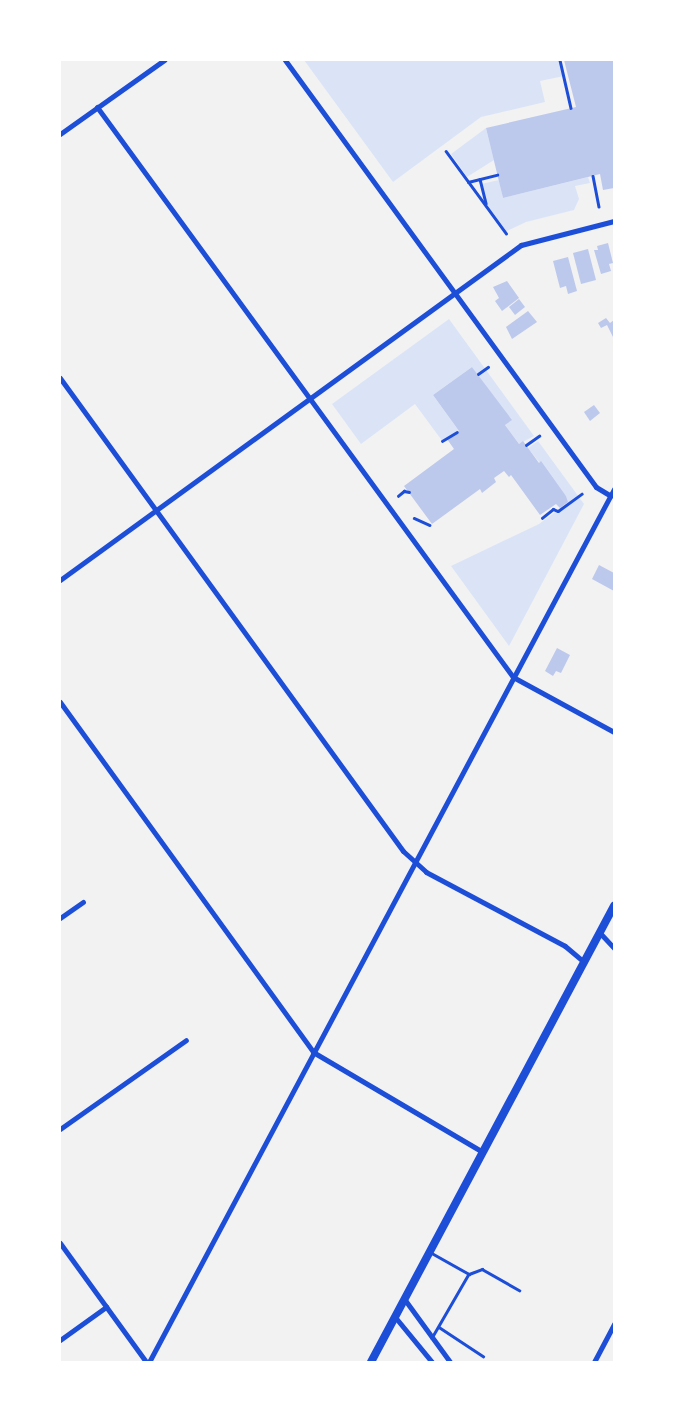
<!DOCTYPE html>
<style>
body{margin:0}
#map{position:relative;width:674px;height:1422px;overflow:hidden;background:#f2f2f2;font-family:"Playfair Display",serif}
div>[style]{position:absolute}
.green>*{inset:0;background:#dbe4f7}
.building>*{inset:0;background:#bdc9ec}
.path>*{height:2.5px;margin:-1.25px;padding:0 1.25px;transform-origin:1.25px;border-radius:1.25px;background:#1d4ed8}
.service>*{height:2.5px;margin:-1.25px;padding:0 1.25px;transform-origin:1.25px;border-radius:1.25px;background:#1d4ed8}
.minor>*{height:5px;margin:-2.5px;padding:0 2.5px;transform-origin:2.5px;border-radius:2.5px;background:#1d4ed8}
.secondary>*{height:8px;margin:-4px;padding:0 4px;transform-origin:4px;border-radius:4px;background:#1d4ed8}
span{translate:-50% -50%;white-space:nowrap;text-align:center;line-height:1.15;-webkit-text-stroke:5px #fff;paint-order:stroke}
.frame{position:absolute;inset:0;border:61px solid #fff;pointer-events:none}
</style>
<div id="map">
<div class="green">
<i style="clip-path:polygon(304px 60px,560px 60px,564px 76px,540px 81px,545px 102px,481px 117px,393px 182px)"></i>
<i style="clip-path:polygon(486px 128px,494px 160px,467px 177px,451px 154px)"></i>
<i style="clip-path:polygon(588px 177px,590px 183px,575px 186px,579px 199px,574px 210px,526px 222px,505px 232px,487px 207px,481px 184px,499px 180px,503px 198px)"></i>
<i style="clip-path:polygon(449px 319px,534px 436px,519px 444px,505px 425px,511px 420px,472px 367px,433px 395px,459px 431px,443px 442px,415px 404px,361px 444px,332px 404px)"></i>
<i style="clip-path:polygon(538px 441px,584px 504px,509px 646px,451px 566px,539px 524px,567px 503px,566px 496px,528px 448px)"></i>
</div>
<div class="building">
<i style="clip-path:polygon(564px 60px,614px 60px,614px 188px,603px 190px,600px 174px,503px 198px,486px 128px,576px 107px)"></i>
<i style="clip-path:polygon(608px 243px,613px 263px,609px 264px,611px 271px,601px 274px,594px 250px,598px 250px,597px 246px)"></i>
<i style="clip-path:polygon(588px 249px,596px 280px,581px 284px,573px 253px)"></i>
<i style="clip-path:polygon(568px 257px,577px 291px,568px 294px,566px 286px,560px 288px,553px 261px)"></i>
<i style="clip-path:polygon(507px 281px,519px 298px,502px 311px,495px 301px,499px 298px,493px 287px)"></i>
<i style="clip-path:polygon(519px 299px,525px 307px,515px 315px,509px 307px)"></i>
<i style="clip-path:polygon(528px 311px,537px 322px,512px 339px,506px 327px)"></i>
<i style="clip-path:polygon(606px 318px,610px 323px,614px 320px,614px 339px,607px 325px,601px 328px,598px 323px)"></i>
<i style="clip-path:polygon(472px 367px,512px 420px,505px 425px,519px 444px,523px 441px,539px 463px,541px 461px,566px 496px,568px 502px,560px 508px,556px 504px,540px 515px,511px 475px,509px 477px,504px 471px,494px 478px,496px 482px,482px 493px,480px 489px,432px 524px,404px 486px,454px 449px,447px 439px,459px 431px,433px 395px)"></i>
<i style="clip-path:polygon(594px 405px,600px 413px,590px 421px,584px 412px)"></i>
<i style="clip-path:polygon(599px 565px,614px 573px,614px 591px,592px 579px)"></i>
<i style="clip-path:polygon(557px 648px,570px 655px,561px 673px,556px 671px,553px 676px,545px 671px)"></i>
</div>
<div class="path">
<i style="left:560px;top:60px;width:49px;rotate:77.1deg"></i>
<i style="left:446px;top:151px;width:102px;rotate:53.8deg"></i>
<i style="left:593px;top:176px;width:31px;rotate:79deg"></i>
<i style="left:480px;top:179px;width:25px;rotate:76deg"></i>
<i style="left:468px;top:182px;width:30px;rotate:-14deg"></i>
<i style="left:478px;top:374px;width:12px;rotate:-35deg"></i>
<i style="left:442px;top:441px;width:17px;rotate:-31deg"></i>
<i style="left:526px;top:445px;width:16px;rotate:-35deg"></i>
<i style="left:398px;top:496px;width:8px;rotate:-40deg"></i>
<i style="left:404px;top:491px;width:5px;rotate:11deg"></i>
<i style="left:414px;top:518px;width:17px;rotate:24deg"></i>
<i style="left:542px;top:518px;width:14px;rotate:-39deg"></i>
<i style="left:553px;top:509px;width:5px;rotate:22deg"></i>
<i style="left:558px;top:511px;width:29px;rotate:-36deg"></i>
</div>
<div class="service">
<i style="left:430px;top:1252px;width:45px;rotate:29.4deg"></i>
<i style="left:469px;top:1274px;width:74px;rotate:120deg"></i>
<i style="left:469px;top:1274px;width:14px;rotate:-21deg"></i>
<i style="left:482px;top:1269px;width:43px;rotate:29.6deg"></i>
<i style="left:439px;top:1327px;width:53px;rotate:33.4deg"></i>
</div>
<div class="minor">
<i style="left:285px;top:60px;width:528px;rotate:53.93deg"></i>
<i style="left:596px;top:487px;width:17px;rotate:31deg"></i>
<i style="left:97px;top:107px;width:706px;rotate:53.88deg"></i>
<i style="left:513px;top:677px;width:115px;rotate:28.6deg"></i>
<i style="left:60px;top:134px;width:128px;rotate:-35.4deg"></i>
<i style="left:60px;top:378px;width:584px;rotate:54.05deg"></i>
<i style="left:403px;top:851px;width:31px;rotate:42deg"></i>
<i style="left:426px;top:872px;width:157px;rotate:28deg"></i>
<i style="left:565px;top:946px;width:25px;rotate:40deg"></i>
<i style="left:60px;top:580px;width:570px;rotate:-36.01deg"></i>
<i style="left:521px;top:245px;width:96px;rotate:-14.5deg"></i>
<i style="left:60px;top:702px;width:432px;rotate:54.1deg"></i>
<i style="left:313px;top:1052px;width:197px;rotate:30.5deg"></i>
<i style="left:60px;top:918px;width:28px;rotate:-35deg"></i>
<i style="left:600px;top:933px;width:21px;rotate:47deg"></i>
<i style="left:60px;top:1129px;width:154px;rotate:-35.2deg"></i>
<i style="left:60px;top:1243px;width:147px;rotate:54.1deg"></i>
<i style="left:405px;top:1300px;width:77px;rotate:54deg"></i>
<i style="left:395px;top:1317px;width:58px;rotate:50.6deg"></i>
<i style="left:60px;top:1340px;width:57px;rotate:-35.7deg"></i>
<i style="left:149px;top:1362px;width:989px;rotate:-61.96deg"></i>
<i style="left:594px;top:1362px;width:43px;rotate:-62.2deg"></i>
</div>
<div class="secondary">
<i style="left:371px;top:1362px;width:517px;rotate:-61.95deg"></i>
</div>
<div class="frame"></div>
</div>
